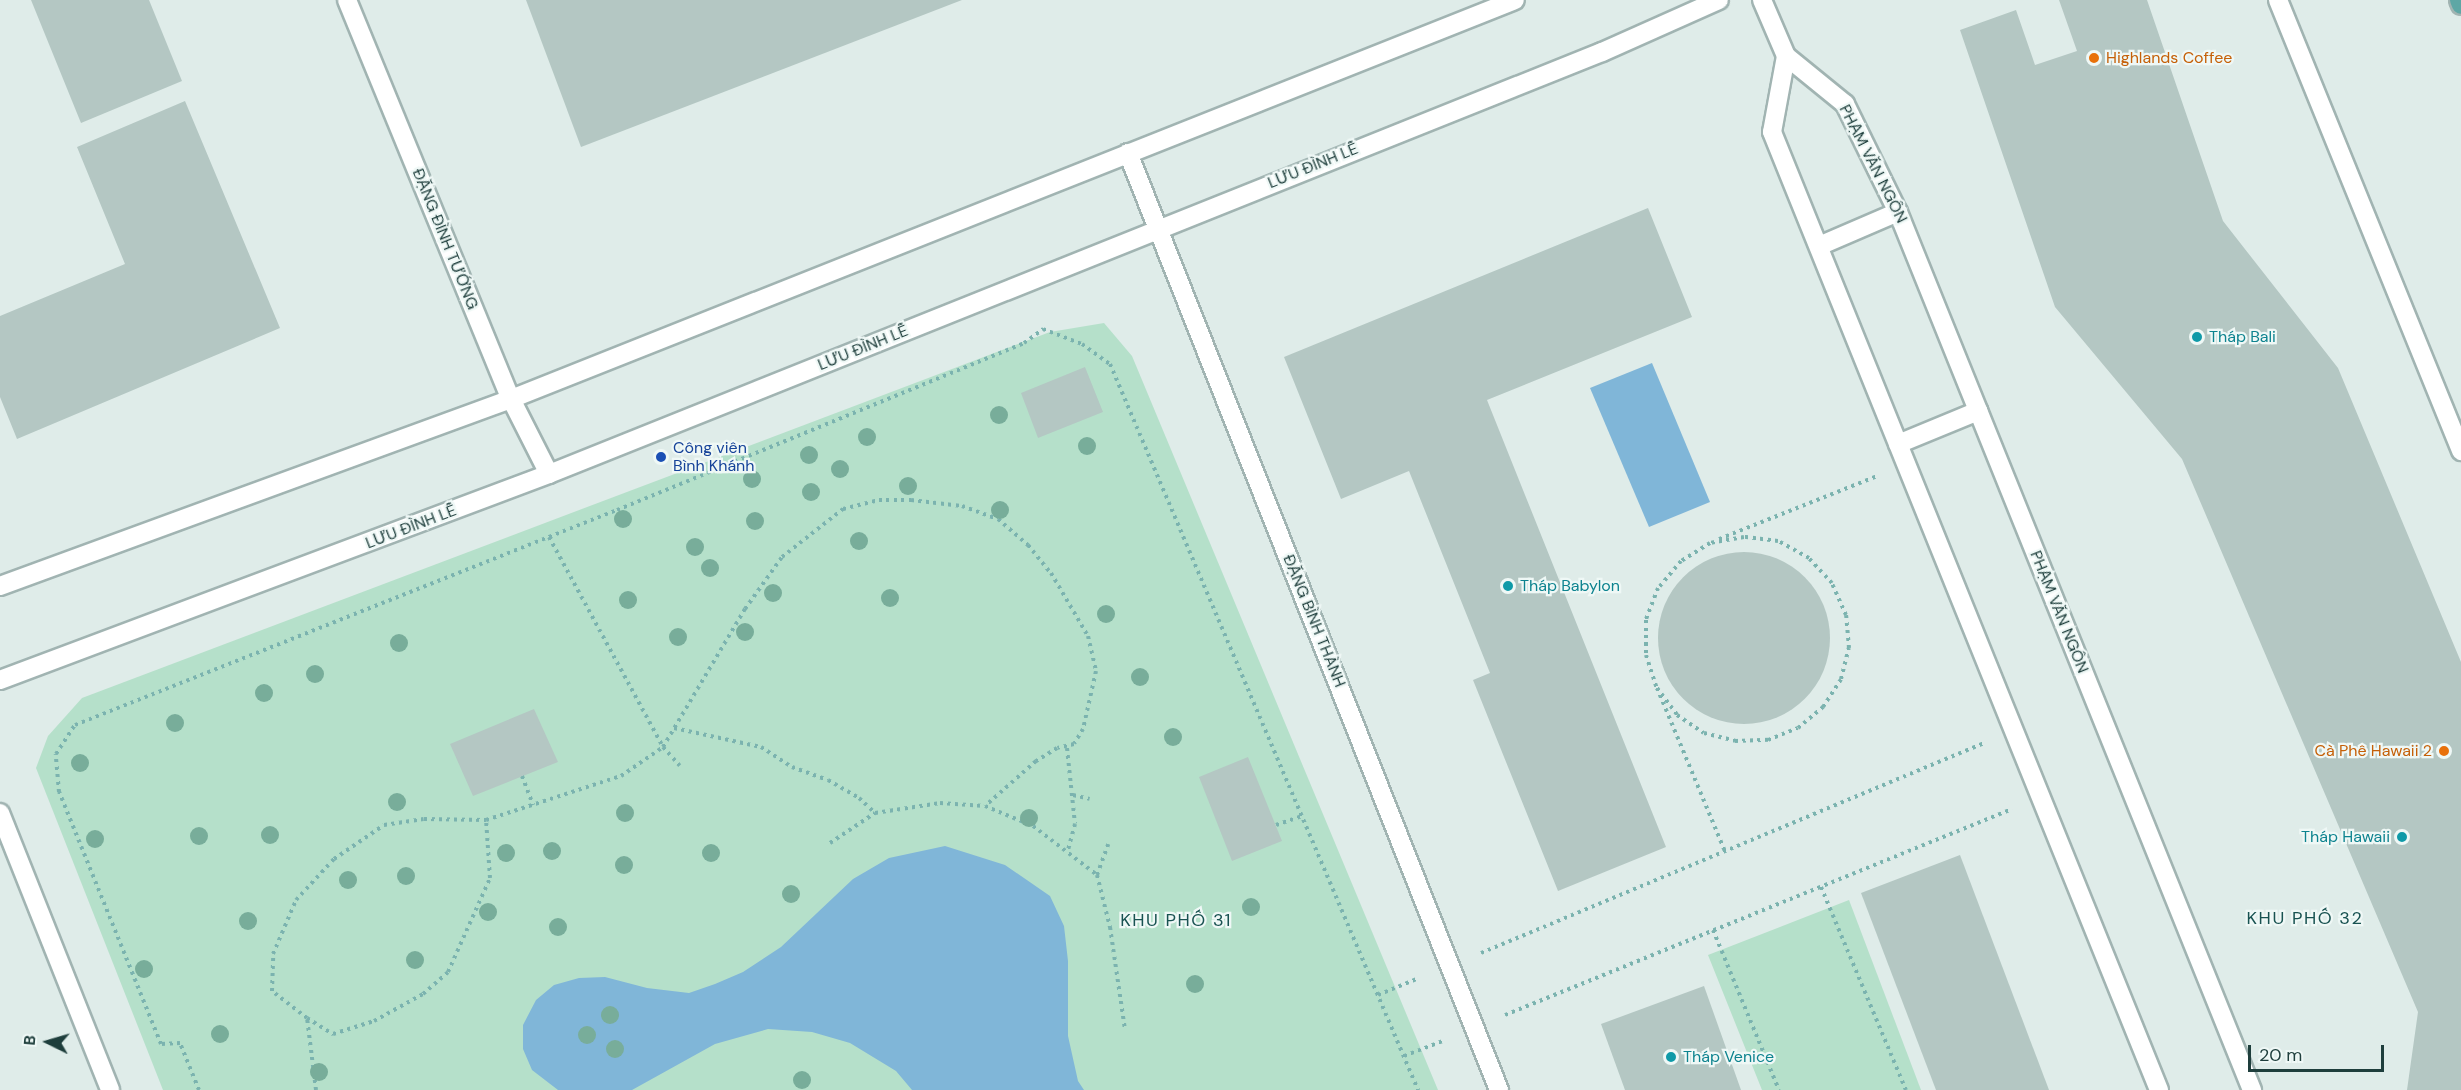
<!DOCTYPE html>
<meta charset="utf-8">
<style>
body{margin:0}
#map{position:relative;width:2461px;height:1090px;overflow:hidden;background:#dfece9;font-family:"DM Sans",sans-serif}
div>[style]{position:absolute}
.green>*{inset:0;background:#b5e0ca}
.water>*{inset:0;background:#80b6d8}
.building>*{inset:0;background:#b4c7c3}
.round{border-radius:50%}
.path>*{height:4px;margin-top:-2px;transform-origin:0;background:repeating-linear-gradient(90deg,#7bb3af 0 3px,transparent 0 7.5px)}
.roads{filter:drop-shadow(2px 0 #a1b4b2) drop-shadow(-2px 0 #a1b4b2) drop-shadow(0 2px #a1b4b2) drop-shadow(0 -2px #a1b4b2)}
.minor>*{height:18px;margin:-9px;padding:0 9px;transform-origin:9px;border-radius:9px;background:#fff}
.tertiary>*{height:18px;margin:-9px;padding:0 9px;transform-origin:9px;border-radius:9px;background:#fff}
.primary>*{height:18px;margin:-9px;padding:0 9px;transform-origin:9px;border-radius:9px;background:#5ea7a5}
.trees>*{width:18px;height:18px;margin:-9px;border-radius:50%;background:#78ad9a}
.dots>*{width:16px;height:16px;translate:-50% -50%;box-sizing:border-box;border:3px solid #eff8f6;border-radius:50%}
span{translate:-50% -50%;white-space:nowrap;text-align:center;line-height:1.15;-webkit-text-stroke:4.5px #eff8f6;paint-order:stroke}
.food-label{font-size:16px;color:#c56008}
.left{translate:0 -50%;text-align:left}
.right{translate:-100% -50%;text-align:right}
.street-label{font-size:16px;color:#1e3e3c}
.culture-label{font-size:16px;color:#0d838f}
.transit-label{font-size:16px;color:#164399}
.neighbourhood-label{font-size:18px;color:#185251;letter-spacing:1.5px}
.north{position:absolute;left:18px;top:1012px;width:60px;height:60px;-webkit-text-stroke:4px #eff8f6;paint-order:stroke;rotate:275deg;font-size:16px;font-weight:700;line-height:24px;text-align:center;color:#1e3e3c}
.north::after{content:'';display:block;margin:auto;width:21px;height:27px;background:#1e3e3c;clip-path:polygon(50% 0,100% 100%,50% 72%,0 100%)}
.scale{position:absolute;left:2248px;top:1045px;width:136px;height:27px;box-sizing:border-box;border:3px solid #1e3e3c;border-top:0;padding-left:8px;font-size:18px;line-height:21px;white-space:nowrap;color:#1e3e3c;-webkit-text-stroke:4px #eff8f6;paint-order:stroke}
</style>
<div id="map">
<div class="green">
<i style="clip-path:polygon(1104px 323px,1132px 356px,1438px 1090px,163px 1090px,36px 768px,48px 736px,82px 698px,1050px 332px)"></i>
<i style="clip-path:polygon(1849px 900px,1921px 1090px,1762px 1090px,1708px 955px)"></i>
</div>
<div class="water">
<i style="clip-path:polygon(1652px 363px,1710px 502px,1649px 527px,1590px 388px)"></i>
<i style="clip-path:polygon(945px 846px,1005px 865px,1050px 896px,1064px 926px,1068px 961px,1068px 1036px,1078px 1081px,1084px 1090px,912px 1090px,896px 1071px,850px 1043px,812px 1032px,768px 1029px,715px 1044px,632px 1090px,558px 1090px,532px 1070px,523px 1049px,523px 1025px,536px 1000px,554px 985px,579px 978px,605px 977px,647px 988px,689px 993px,715px 984px,743px 972px,781px 947px,853px 879px,889px 858px)"></i>
</div>
<div class="building">
<i style="clip-path:polygon(31px 0,149px 0,182px 81px,81px 123px)"></i>
<i style="clip-path:polygon(526px 0,962px 0,581px 147px)"></i>
<i style="clip-path:polygon(2059px 0,2147px 0,2223px 221px,2338px 368px,2461px 662px,2461px 1090px,2407px 1090px,2418px 1012px,2182px 459px,2055px 307px,1960px 30px,2016px 10px,2035px 65px,2077px 51px)"></i>
<i style="clip-path:polygon(185px 101px,280px 328px,17px 439px,0 397px,0 316px,125px 264px,77px 147px)"></i>
<i style="clip-path:polygon(1648px 208px,1692px 317px,1487px 400px,1666px 847px,1558px 891px,1473px 680px,1490px 673px,1409px 471px,1341px 499px,1284px 357px)"></i>
<i style="clip-path:polygon(1085px 367px,1103px 412px,1038px 438px,1021px 393px)"></i>
<i class="round" style="left:1658px;top:552px;width:172px;height:172px"></i>
<i style="clip-path:polygon(534px 709px,558px 762px,473px 796px,450px 744px)"></i>
<i style="clip-path:polygon(1248px 757px,1282px 841px,1232px 861px,1199px 777px)"></i>
<i style="clip-path:polygon(1960px 855px,2049px 1090px,1936px 1090px,1861px 893px)"></i>
<i style="clip-path:polygon(1704px 986px,1741px 1090px,1625px 1090px,1601px 1024px)"></i>
</div>
<div class="path">
<i style="left:549px;top:537px;width:239px;rotate:61.5deg"></i>
<i style="left:663px;top:747px;width:25px;rotate:48deg"></i>
<i style="left:1719px;top:539px;width:170px;rotate:-21.7deg"></i>
<i style="left:1657px;top:688px;width:34px;rotate:53deg"></i>
<i style="left:1677px;top:715px;width:32px;rotate:34deg"></i>
<i style="left:1704px;top:733px;width:32px;rotate:14deg"></i>
<i style="left:1735px;top:741px;width:33px;rotate:-2deg"></i>
<i style="left:1768px;top:740px;width:32px;rotate:-22deg"></i>
<i style="left:1798px;top:728px;width:33px;rotate:-40deg"></i>
<i style="left:1823px;top:707px;width:33px;rotate:-57deg"></i>
<i style="left:1841px;top:679px;width:32px;rotate:-76deg"></i>
<i style="left:1849px;top:648px;width:33px;rotate:-95deg"></i>
<i style="left:1846px;top:615px;width:35px;rotate:-114deg"></i>
<i style="left:1832px;top:583px;width:34px;rotate:-133deg"></i>
<i style="left:1809px;top:558px;width:35px;rotate:-151deg"></i>
<i style="left:1778px;top:541px;width:34px;rotate:-173deg"></i>
<i style="left:1744px;top:537px;width:35px;rotate:170deg"></i>
<i style="left:1710px;top:543px;width:34px;rotate:148deg"></i>
<i style="left:1681px;top:561px;width:35px;rotate:130deg"></i>
<i style="left:1658px;top:588px;width:34px;rotate:111deg"></i>
<i style="left:1646px;top:620px;width:35px;rotate:90deg"></i>
<i style="left:1646px;top:655px;width:35px;rotate:72deg"></i>
<i style="left:1657px;top:688px;width:177px;rotate:67.4deg"></i>
<i style="left:674px;top:728px;width:89px;rotate:12.3deg"></i>
<i style="left:761px;top:747px;width:37px;rotate:33deg"></i>
<i style="left:792px;top:767px;width:38px;rotate:20deg"></i>
<i style="left:828px;top:780px;width:36px;rotate:30deg"></i>
<i style="left:859px;top:798px;width:22px;rotate:43deg"></i>
<i style="left:1067px;top:748px;width:76px;rotate:84deg"></i>
<i style="left:1075px;top:824px;width:28px;rotate:105deg"></i>
<i style="left:522px;top:776px;width:31px;rotate:69deg"></i>
<i style="left:1073px;top:795px;width:17px;rotate:13deg"></i>
<i style="left:1276px;top:825px;width:28px;rotate:-19deg"></i>
<i style="left:830px;top:843px;width:54px;rotate:-33.7deg"></i>
<i style="left:875px;top:813px;width:66px;rotate:-8.7deg"></i>
<i style="left:940px;top:803px;width:45px;rotate:3.8deg"></i>
<i style="left:985px;top:806px;width:52px;rotate:22.6deg"></i>
<i style="left:1033px;top:826px;width:81px;rotate:37.4deg"></i>
<i style="left:1097px;top:875px;width:54px;rotate:76deg"></i>
<i style="left:1110px;top:927px;width:104px;rotate:81.7deg"></i>
<i style="left:1097px;top:875px;width:33px;rotate:-70deg"></i>
<i style="left:1821px;top:887px;width:220px;rotate:67.3deg"></i>
<i style="left:1713px;top:930px;width:173px;rotate:67.6deg"></i>
<i style="left:1481px;top:953px;width:545px;rotate:-22.66deg"></i>
<i style="left:1378px;top:995px;width:44px;rotate:-22.5deg"></i>
<i style="left:1505px;top:1015px;width:547px;rotate:-22.11deg"></i>
<i style="left:307px;top:1018px;width:31px;rotate:32deg"></i>
<i style="left:333px;top:1034px;width:43px;rotate:-17.6deg"></i>
<i style="left:374px;top:1021px;width:56px;rotate:-28.9deg"></i>
<i style="left:423px;top:994px;width:33px;rotate:-41deg"></i>
<i style="left:448px;top:972px;width:103px;rotate:-65.9deg"></i>
<i style="left:490px;top:878px;width:58px;rotate:-93.9deg"></i>
<i style="left:1404px;top:1056px;width:44px;rotate:-21.3deg"></i>
<i style="left:199px;top:1090px;width:51px;rotate:-112deg"></i>
<i style="left:180px;top:1043px;width:19px;rotate:177deg"></i>
<i style="left:161px;top:1044px;width:272px;rotate:-112deg"></i>
<i style="left:59px;top:792px;width:38px;rotate:-95deg"></i>
<i style="left:56px;top:754px;width:35px;rotate:-57deg"></i>
<i style="left:75px;top:725px;width:583px;rotate:-21.64deg"></i>
<i style="left:617px;top:510px;width:440px;rotate:-22.3deg"></i>
<i style="left:1024px;top:343px;width:24px;rotate:-36deg"></i>
<i style="left:1043px;top:329px;width:42px;rotate:21deg"></i>
<i style="left:1082px;top:344px;width:34px;rotate:36deg"></i>
<i style="left:1110px;top:364px;width:789px;rotate:67.01deg"></i>
<i style="left:316px;top:1090px;width:73px;rotate:-97.1deg"></i>
<i style="left:307px;top:1018px;width:44px;rotate:-142.4deg"></i>
<i style="left:272px;top:991px;width:37px;rotate:-88deg"></i>
<i style="left:273px;top:954px;width:59px;rotate:-66.9deg"></i>
<i style="left:296px;top:900px;width:56px;rotate:-47.2deg"></i>
<i style="left:334px;top:859px;width:60px;rotate:-34.2deg"></i>
<i style="left:384px;top:825px;width:40px;rotate:-8.5deg"></i>
<i style="left:424px;top:819px;width:62px;rotate:0.9deg"></i>
<i style="left:486px;top:820px;width:142px;rotate:-18.1deg"></i>
<i style="left:621px;top:776px;width:51px;rotate:-34.6deg"></i>
<i style="left:663px;top:747px;width:161px;rotate:-59.3deg"></i>
<i style="left:745px;top:609px;width:64px;rotate:-54.6deg"></i>
<i style="left:782px;top:557px;width:78px;rotate:-38.2deg"></i>
<i style="left:843px;top:509px;width:37px;rotate:-14deg"></i>
<i style="left:879px;top:500px;width:32px"></i>
<i style="left:911px;top:500px;width:51px;rotate:6.7deg"></i>
<i style="left:962px;top:506px;width:38px;rotate:20deg"></i>
<i style="left:998px;top:519px;width:40px;rotate:41deg"></i>
<i style="left:1028px;top:545px;width:36px;rotate:51deg"></i>
<i style="left:1051px;top:573px;width:73px;rotate:59.6deg"></i>
<i style="left:1088px;top:636px;width:36px;rotate:77deg"></i>
<i style="left:1096px;top:671px;width:59px;rotate:102.6deg"></i>
<i style="left:1083px;top:729px;width:17px;rotate:121deg"></i>
<i style="left:1074px;top:744px;width:17px;rotate:167deg"></i>
<i style="left:1057px;top:748px;width:25px;rotate:148deg"></i>
<i style="left:1036px;top:761px;width:68px;rotate:138.6deg"></i>
</div>
<div class="roads">
<div class="minor">
<i style="left:347px;top:0;width:431px;rotate:67.7deg"></i>
<i style="left:511px;top:399px;width:84px;rotate:63.1deg"></i>
<i style="left:1762px;top:0;width:61px;rotate:66.8deg"></i>
<i style="left:1786px;top:56px;width:76px;rotate:39.1deg"></i>
<i style="left:1845px;top:104px;width:120px;rotate:63.9deg"></i>
<i style="left:1898px;top:212px;width:947px;rotate:68.04deg"></i>
<i style="left:2278px;top:0;width:487px;rotate:67.9deg"></i>
<i style="left:1786px;top:56px;width:77px;rotate:100.4deg"></i>
<i style="left:1772px;top:132px;width:1033px;rotate:68deg"></i>
<i style="left:1128px;top:153px;width:1008px;rotate:68.4deg"></i>
<i style="left:1819px;top:246px;width:86px;rotate:-23.3deg"></i>
<i style="left:1898px;top:444px;width:87px;rotate:-22.4deg"></i>
<i style="left:0;top:813px;width:298px;rotate:68.3deg"></i>
</div>
<div class="tertiary">
<i style="left:0;top:586px;width:544px;rotate:-20.1deg"></i>
<i style="left:511px;top:399px;width:1080px;rotate:-21.67deg"></i>
<i style="left:0;top:680px;width:586px;rotate:-20.57deg"></i>
<i style="left:549px;top:474px;width:1134px;rotate:-21.84deg"></i>
<i style="left:1602px;top:52px;width:128px;rotate:-24deg"></i>
</div>
<div class="primary">
<i style="left:2459px;top:0;width:5px;rotate:68deg"></i>
</div>
</div>
<div class="trees">
<i style="left:999px;top:415px"></i>
<i style="left:867px;top:437px"></i>
<i style="left:1087px;top:446px"></i>
<i style="left:809px;top:455px"></i>
<i style="left:840px;top:469px"></i>
<i style="left:752px;top:479px"></i>
<i style="left:908px;top:486px"></i>
<i style="left:811px;top:492px"></i>
<i style="left:1000px;top:510px"></i>
<i style="left:623px;top:519px"></i>
<i style="left:755px;top:521px"></i>
<i style="left:859px;top:541px"></i>
<i style="left:695px;top:547px"></i>
<i style="left:710px;top:568px"></i>
<i style="left:773px;top:593px"></i>
<i style="left:890px;top:598px"></i>
<i style="left:628px;top:600px"></i>
<i style="left:1106px;top:614px"></i>
<i style="left:745px;top:632px"></i>
<i style="left:678px;top:637px"></i>
<i style="left:399px;top:643px"></i>
<i style="left:315px;top:674px"></i>
<i style="left:1140px;top:677px"></i>
<i style="left:264px;top:693px"></i>
<i style="left:175px;top:723px"></i>
<i style="left:1173px;top:737px"></i>
<i style="left:80px;top:763px"></i>
<i style="left:397px;top:802px"></i>
<i style="left:625px;top:813px"></i>
<i style="left:1029px;top:818px"></i>
<i style="left:270px;top:835px"></i>
<i style="left:199px;top:836px"></i>
<i style="left:95px;top:839px"></i>
<i style="left:552px;top:851px"></i>
<i style="left:506px;top:853px"></i>
<i style="left:711px;top:853px"></i>
<i style="left:624px;top:865px"></i>
<i style="left:406px;top:876px"></i>
<i style="left:348px;top:880px"></i>
<i style="left:791px;top:894px"></i>
<i style="left:1251px;top:907px"></i>
<i style="left:488px;top:912px"></i>
<i style="left:248px;top:921px"></i>
<i style="left:558px;top:927px"></i>
<i style="left:415px;top:960px"></i>
<i style="left:144px;top:969px"></i>
<i style="left:1195px;top:984px"></i>
<i style="left:610px;top:1015px"></i>
<i style="left:220px;top:1034px"></i>
<i style="left:587px;top:1035px"></i>
<i style="left:615px;top:1049px"></i>
<i style="left:319px;top:1072px"></i>
<i style="left:802px;top:1080px"></i>
</div>
<div class="dots">
<i style="left:2094px;top:58px;background:#e8710a"></i>
<i style="left:2197px;top:337px;background:#0f9aa8"></i>
<i style="left:661px;top:457px;background:#1a4fb4"></i>
<i style="left:1508px;top:586px;background:#0f9aa8"></i>
<i style="left:2444px;top:751px;background:#e8710a"></i>
<i style="left:2402px;top:837px;background:#0f9aa8"></i>
<i style="left:1671px;top:1057px;background:#0f9aa8"></i>
</div>
<div class="food-label">
<span class="left" style="left:2106px;top:58px">Highlands Coffee</span>
<span class="right" style="left:2432px;top:751px">Cà Phê Hawaii 2</span>
</div>
<div class="street-label">
<span style="left:1873px;top:164px;rotate:63deg">PHẠM VĂN NGÔN</span>
<span style="left:1313px;top:166px;rotate:-22deg">LƯU ĐÌNH LỄ</span>
<span style="left:445px;top:239px;rotate:68deg">ĐẶNG ĐÌNH TƯỚNG</span>
<span style="left:863px;top:348px;rotate:-22deg">LƯU ĐÌNH LỄ</span>
<span style="left:411px;top:527px;rotate:-21deg">LƯU ĐÌNH LỄ</span>
<span style="left:2059px;top:612px;rotate:68deg">PHẠM VĂN NGÔN</span>
<span style="left:1314px;top:621px;rotate:68deg">ĐẶNG BÌNH THÀNH</span>
</div>
<div class="culture-label">
<span class="left" style="left:2209px;top:337px">Tháp Bali</span>
<span class="left" style="left:1520px;top:586px">Tháp Babylon</span>
<span class="right" style="left:2390px;top:837px">Tháp Hawaii</span>
<span class="left" style="left:1683px;top:1057px">Tháp Venice</span>
</div>
<div class="transit-label">
<span class="left" style="left:673px;top:457px">Công viên<br>Bình Khánh</span>
</div>
<div class="neighbourhood-label">
<span style="left:2305px;top:918px">KHU PHỐ 32</span>
<span style="left:1176px;top:920px">KHU PHỐ 31</span>
</div>
<div class="north">B</div>
<div class="scale">20 m</div>
</div>
